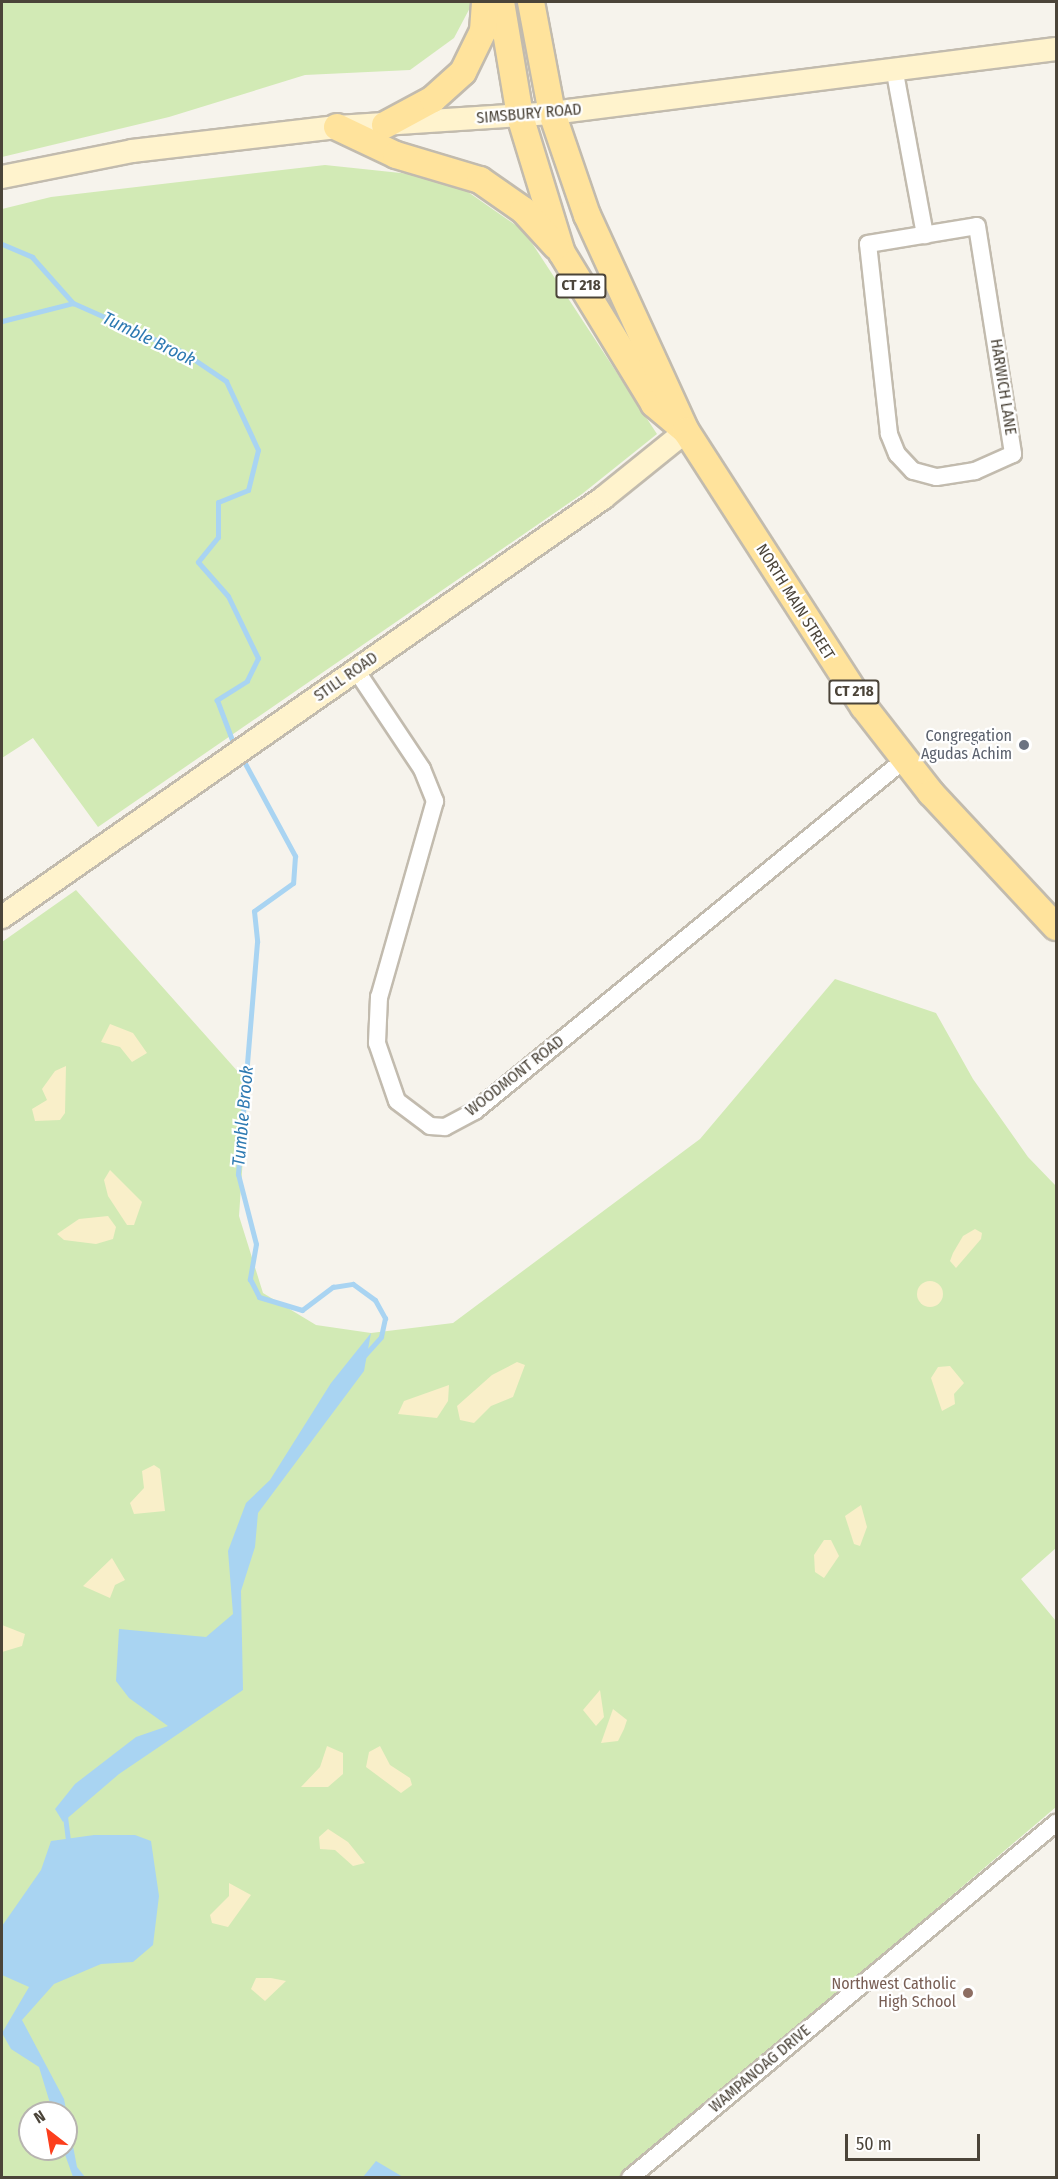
<!DOCTYPE html>
<style>
body{margin:0}
#map{position:relative;width:1058px;height:2179px;overflow:hidden;background:#f6f3ec;font-family:"Fira Sans Condensed",sans-serif}
div>[style]{position:absolute}
.green>*{inset:0;background:#d2eab5}
.sand>*{inset:0;background:#f9efc9}
.round{border-radius:50%}
.water>*{inset:0;background:#a9d4f2}
.stream>*{height:5px;margin:-2.5px;padding:0 2.5px;transform-origin:2.5px;border-radius:2.5px;background:#a9d4f2}
.roads{filter:drop-shadow(2px 0 #c2bbae) drop-shadow(-2px 0 #c2bbae) drop-shadow(0 2px #c2bbae) drop-shadow(0 -2px #c2bbae)}
.street>*{height:16px;margin:-8px;padding:0 8px;transform-origin:8px;border-radius:8px;background:#fff}
.secondary>*{height:22px;margin:-11px;padding:0 11px;transform-origin:11px;border-radius:11px;background:#fff3cd}
.primary>*{height:26px;margin:-13px;padding:0 13px;transform-origin:13px;border-radius:13px;background:#ffe39c}
.dots>*{width:16px;height:16px;translate:-50% -50%;box-sizing:border-box;border:3px solid #fff;border-radius:50%}
span{translate:-50% -50%;white-space:nowrap;text-align:center;line-height:1.15;-webkit-text-stroke:4.5px #fff;paint-order:stroke}
.shield-label span{padding:2px 4px;background:#fff;border:2px solid;border-radius:4px;-webkit-text-stroke-width:0}
.shield-label{font-size:15px;color:#4b4439;font-weight:700}
.street-label{font-size:16px;color:#4b4439}
.worship-label{font-size:16px;color:#5b616d}
.right{translate:-100% -50%;text-align:right}
.education-label{font-size:16px;color:#785e54}
.water-label{font-size:18px;color:#2e7ab2;font-style:italic}
.frame{position:absolute;inset:0;border:3px solid #4b4439;pointer-events:none}
.north{position:absolute;left:18px;top:2101px;width:60px;height:60px;box-sizing:border-box;background:#fff;border:2px solid #b7b4b0;border-radius:50%;rotate:329deg;font-size:16px;font-weight:700;line-height:24px;text-align:center;color:#4b4439}
.north::after{content:'';display:block;margin:auto;width:21px;height:27px;background:#fc3f1d;clip-path:polygon(50% 0,100% 100%,50% 72%,0 100%)}
.scale{position:absolute;left:845px;top:2134px;width:135px;height:27px;box-sizing:border-box;border:3px solid #4b4439;border-top:0;padding-left:8px;font-size:18px;line-height:21px;white-space:nowrap;color:#4b4439;-webkit-text-stroke:4px #fff;paint-order:stroke}
</style>
<div id="map">
<div class="green">
<i style="clip-path:polygon(2px 2px,473px 2px,454px 38px,410px 70px,305px 75px,169px 117px,2px 157px)"></i>
<i style="clip-path:polygon(325px 165px,448px 178px,524px 231px,657px 434px,582px 494px,98px 827px,33px 738px,2px 758px,2px 209px,51px 197px)"></i>
<i style="clip-path:polygon(evenodd,76px 890px,248px 1083px,239px 1216px,263px 1293px,316px 1325px,371px 1333px,453px 1323px,700px 1139px,835px 979px,936px 1013px,973px 1079px,1028px 1157px,1056px 1186px,1056px 1548px,1021px 1579px,1056px 1621px,1056px 1807px,621px 2177px,2px 2177px,2px 942px,76px 890px,30px 2113px,66px 2113px,66px 2149px,30px 2149px,30px 2113px)"></i>
</div>
<div class="sand">
<i style="clip-path:polygon(110px 1024px,133px 1033px,147px 1053px,132px 1062px,120px 1047px,101px 1042px)"></i>
<i style="clip-path:polygon(66px 1066px,65px 1113px,60px 1120px,35px 1121px,32px 1109px,47px 1100px,42px 1089px,55px 1071px)"></i>
<i style="clip-path:polygon(110px 1170px,142px 1202px,134px 1225px,127px 1225px,108px 1196px,104px 1180px)"></i>
<i style="clip-path:polygon(108px 1216px,116px 1227px,113px 1239px,96px 1244px,64px 1240px,57px 1234px,79px 1219px)"></i>
<i style="clip-path:polygon(975px 1229px,982px 1233px,981px 1239px,956px 1268px,950px 1261px,953px 1253px,963px 1236px)"></i>
<i class="round" style="left:917px;top:1281px;width:26px;height:26px"></i>
<i style="clip-path:polygon(517px 1362px,525px 1365px,513px 1397px,491px 1406px,474px 1423px,460px 1420px,457px 1406px,492px 1375px)"></i>
<i style="clip-path:polygon(950px 1366px,964px 1383px,954px 1394px,955px 1404px,942px 1411px,931px 1378px,938px 1367px)"></i>
<i style="clip-path:polygon(449px 1385px,448px 1401px,437px 1418px,398px 1414px,404px 1401px)"></i>
<i style="clip-path:polygon(154px 1465px,160px 1469px,165px 1511px,134px 1514px,130px 1503px,144px 1488px,142px 1471px)"></i>
<i style="clip-path:polygon(861px 1505px,867px 1527px,860px 1546px,854px 1544px,845px 1516px)"></i>
<i style="clip-path:polygon(824px 1540px,831px 1540px,839px 1556px,824px 1578px,815px 1572px,814px 1555px)"></i>
<i style="clip-path:polygon(112px 1558px,125px 1580px,115px 1585px,110px 1598px,83px 1586px)"></i>
<i style="clip-path:polygon(2px 1625px,25px 1634px,22px 1646px,2px 1652px)"></i>
<i style="clip-path:polygon(600px 1690px,604px 1717px,596px 1726px,583px 1710px)"></i>
<i style="clip-path:polygon(613px 1709px,627px 1720px,624px 1729px,618px 1741px,601px 1743px)"></i>
<i style="clip-path:polygon(327px 1746px,343px 1753px,343px 1774px,328px 1787px,301px 1787px,320px 1767px)"></i>
<i style="clip-path:polygon(380px 1746px,390px 1765px,410px 1778px,412px 1785px,401px 1793px,366px 1767px,369px 1752px)"></i>
<i style="clip-path:polygon(328px 1829px,348px 1842px,365px 1863px,353px 1866px,335px 1850px,320px 1849px,319px 1837px)"></i>
<i style="clip-path:polygon(229px 1883px,251px 1895px,228px 1927px,212px 1923px,210px 1915px,229px 1896px)"></i>
<i style="clip-path:polygon(256px 1978px,271px 1978px,286px 1981px,265px 2001px,251px 1989px)"></i>
</div>
<div class="water">
<i style="clip-path:polygon(371px 1333px,364px 1371px,258px 1513px,255px 1547px,241px 1591px,243px 1690px,119px 1774px,63px 1822px,55px 1809px,75px 1784px,136px 1737px,168px 1726px,129px 1698px,116px 1681px,119px 1629px,206px 1637px,233px 1614px,228px 1551px,246px 1503px,270px 1480px,331px 1383px)"></i>
<i style="clip-path:polygon(94px 1835px,135px 1835px,151px 1841px,159px 1896px,153px 1945px,133px 1962px,101px 1964px,54px 1984px,22px 2020px,64px 2099px,77px 2167px,85px 2177px,73px 2177px,63px 2149px,66px 2113px,53px 2113px,39px 2067px,11px 2049px,2px 2033px,29px 1987px,2px 1975px,2px 1926px,41px 1870px,51px 1841px)"></i>
<i style="clip-path:polygon(376px 2161px,403px 2177px,363px 2177px)"></i>
</div>
<div class="stream">
<i style="left:2px;top:244px;width:33px;rotate:23deg"></i>
<i style="left:32px;top:257px;width:62px;rotate:48.3deg"></i>
<i style="left:73px;top:303px;width:120px;rotate:24deg"></i>
<i style="left:183px;top:352px;width:52px;rotate:34deg"></i>
<i style="left:226px;top:381px;width:76px;rotate:65.1deg"></i>
<i style="left:258px;top:450px;width:41px;rotate:104deg"></i>
<i style="left:248px;top:490px;width:32px;rotate:158deg"></i>
<i style="left:218px;top:502px;width:35px;rotate:90deg"></i>
<i style="left:218px;top:537px;width:32px;rotate:129deg"></i>
<i style="left:198px;top:562px;width:45px;rotate:48.6deg"></i>
<i style="left:228px;top:596px;width:69px;rotate:64.2deg"></i>
<i style="left:258px;top:658px;width:25px;rotate:116deg"></i>
<i style="left:247px;top:681px;width:36px;rotate:148deg"></i>
<i style="left:217px;top:700px;width:51px;rotate:69.4deg"></i>
<i style="left:2px;top:321px;width:73px;rotate:-14.2deg"></i>
<i style="left:241px;top:756px;width:114px;rotate:61.6deg"></i>
<i style="left:295px;top:856px;width:27px;rotate:94deg"></i>
<i style="left:293px;top:883px;width:48px;rotate:144.3deg"></i>
<i style="left:254px;top:911px;width:31px;rotate:84deg"></i>
<i style="left:257px;top:942px;width:233px;rotate:94.7deg"></i>
<i style="left:238px;top:1174px;width:72px;rotate:75.6deg"></i>
<i style="left:256px;top:1244px;width:36px;rotate:100deg"></i>
<i style="left:250px;top:1279px;width:20px;rotate:63deg"></i>
<i style="left:259px;top:1297px;width:45px;rotate:16.8deg"></i>
<i style="left:302px;top:1310px;width:39px;rotate:-37deg"></i>
<i style="left:333px;top:1287px;width:20px;rotate:-9deg"></i>
<i style="left:353px;top:1284px;width:27px;rotate:36deg"></i>
<i style="left:375px;top:1300px;width:21px;rotate:61deg"></i>
<i style="left:385px;top:1318px;width:19px;rotate:102deg"></i>
<i style="left:381px;top:1337px;width:25px;rotate:132deg"></i>
<i style="left:65px;top:1816px;width:25px;rotate:83deg"></i>
</div>
<div class="roads">
<div class="street">
<i style="left:895px;top:73px;width:165px;rotate:79.5deg"></i>
<i style="left:977px;top:226px;width:231px;rotate:81deg"></i>
<i style="left:1013px;top:454px;width:42px;rotate:155.9deg"></i>
<i style="left:975px;top:471px;width:39px;rotate:171deg"></i>
<i style="left:936px;top:477px;width:24px;rotate:-165deg"></i>
<i style="left:913px;top:471px;width:23px;rotate:-133deg"></i>
<i style="left:897px;top:454px;width:22px;rotate:-112deg"></i>
<i style="left:889px;top:434px;width:191px;rotate:-96.3deg"></i>
<i style="left:868px;top:244px;width:110px;rotate:-9.4deg"></i>
<i style="left:356px;top:670px;width:119px;rotate:56.3deg"></i>
<i style="left:422px;top:769px;width:35px;rotate:68deg"></i>
<i style="left:435px;top:801px;width:204px;rotate:105.9deg"></i>
<i style="left:379px;top:997px;width:46px;rotate:92.5deg"></i>
<i style="left:377px;top:1043px;width:61px;rotate:71deg"></i>
<i style="left:397px;top:1101px;width:41px;rotate:37.1deg"></i>
<i style="left:430px;top:1126px;width:15px;rotate:4deg"></i>
<i style="left:445px;top:1127px;width:34px;rotate:-28deg"></i>
<i style="left:475px;top:1111px;width:554px;rotate:-39.29deg"></i>
<i style="left:630px;top:2178px;width:555px;rotate:-39.81deg"></i>
</div>
<div class="secondary">
<i style="left:2px;top:177px;width:133px;rotate:-11.3deg"></i>
<i style="left:132px;top:151px;width:206px;rotate:-6.7deg"></i>
<i style="left:337px;top:127px;width:215px;rotate:-3.7deg"></i>
<i style="left:552px;top:113px;width:508px;rotate:-7.24deg"></i>
<i style="left:2px;top:917px;width:733px;rotate:-34.88deg"></i>
<i style="left:603px;top:498px;width:107px;rotate:-38.9deg"></i>
</div>
<div class="primary">
<i style="left:501px;top:2px;width:116px;rotate:80.5deg"></i>
<i style="left:520px;top:116px;width:143px;rotate:73deg"></i>
<i style="left:562px;top:253px;width:177px;rotate:58.6deg"></i>
<i style="left:654px;top:404px;width:40px;rotate:40deg"></i>
<i style="left:531px;top:2px;width:113px;rotate:79.3deg"></i>
<i style="left:552px;top:113px;width:108px;rotate:71.1deg"></i>
<i style="left:587px;top:215px;width:238px;rotate:65.4deg"></i>
<i style="left:686px;top:431px;width:328px;rotate:57.2deg"></i>
<i style="left:864px;top:707px;width:109px;rotate:52.1deg"></i>
<i style="left:931px;top:793px;width:183px;rotate:47deg"></i>
<i style="left:385px;top:125px;width:55px;rotate:-28.4deg"></i>
<i style="left:433px;top:99px;width:40px;rotate:-42deg"></i>
<i style="left:463px;top:72px;width:46px;rotate:-64deg"></i>
<i style="left:483px;top:31px;width:29px;rotate:-86deg"></i>
<i style="left:337px;top:127px;width:65px;rotate:25.4deg"></i>
<i style="left:396px;top:155px;width:88px;rotate:16.6deg"></i>
<i style="left:480px;top:180px;width:52px;rotate:34.9deg"></i>
<i style="left:523px;top:210px;width:49px;rotate:47.5deg"></i>
</div>
</div>
<div class="dots">
<i style="left:1024px;top:745px;background:#6b7280"></i>
<i style="left:968px;top:1993px;background:#8d6e63"></i>
</div>
<div class="shield-label">
<span style="left:581px;top:286px">CT 218</span>
<span style="left:854px;top:692px">CT 218</span>
</div>
<div class="street-label">
<span style="left:529px;top:114px;rotate:-5deg">SIMSBURY ROAD</span>
<span style="left:1003px;top:387px;rotate:81deg">HARWICH LANE</span>
<span style="left:795px;top:602px;rotate:58deg">NORTH MAIN STREET</span>
<span style="left:346px;top:677px;rotate:-35deg">STILL ROAD</span>
<span style="left:515px;top:1076px;rotate:-38deg">WOODMONT ROAD</span>
<span style="left:760px;top:2069px;rotate:-40deg">WAMPANOAG DRIVE</span>
</div>
<div class="worship-label">
<span class="right" style="left:1012px;top:745px">Congregation<br>Agudas Achim</span>
</div>
<div class="education-label">
<span class="right" style="left:956px;top:1993px">Northwest Catholic<br>High School</span>
</div>
<div class="water-label">
<span style="left:149px;top:339px;rotate:26deg">Tumble Brook</span>
<span style="left:243px;top:1116px;rotate:-85deg">Tumble Brook</span>
</div>
<div class="frame"></div>
<div class="north">N</div>
<div class="scale">50 m</div>
</div>
